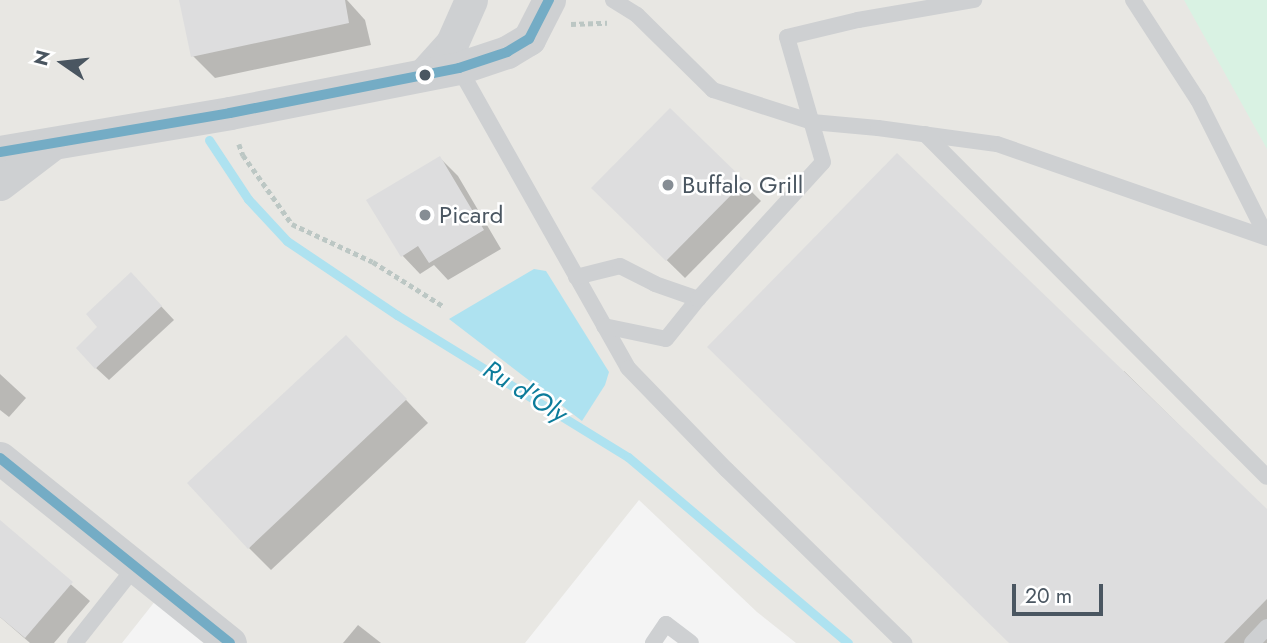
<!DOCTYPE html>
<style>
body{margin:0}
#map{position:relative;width:1267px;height:643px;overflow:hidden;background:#f4f4f4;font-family:Jost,sans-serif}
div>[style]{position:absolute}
.commercial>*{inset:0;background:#e8e7e3}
.green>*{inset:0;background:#d9f2e3}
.water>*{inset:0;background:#aee2f0}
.shadow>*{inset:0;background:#0003}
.stream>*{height:9px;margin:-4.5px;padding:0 4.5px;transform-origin:4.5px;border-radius:4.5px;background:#aee2f0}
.building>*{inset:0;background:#ddddde}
.path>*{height:4.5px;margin-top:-2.25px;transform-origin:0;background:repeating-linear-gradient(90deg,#bcc7c4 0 5px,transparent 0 8.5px)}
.lane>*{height:16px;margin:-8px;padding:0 8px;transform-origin:8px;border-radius:8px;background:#ced0d2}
.street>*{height:33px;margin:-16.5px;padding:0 16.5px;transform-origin:16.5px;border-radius:16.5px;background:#ced0d2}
.bus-1>*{height:10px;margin:-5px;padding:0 5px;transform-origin:5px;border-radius:5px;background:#74acc5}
.dots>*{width:19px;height:19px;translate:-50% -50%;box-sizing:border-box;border:4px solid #fff;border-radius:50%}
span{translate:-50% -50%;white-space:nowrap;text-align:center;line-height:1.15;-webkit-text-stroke:5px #fff;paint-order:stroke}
.poi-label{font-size:24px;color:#4a5661}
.left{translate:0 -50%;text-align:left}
.water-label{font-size:26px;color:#0c7c9b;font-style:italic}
.north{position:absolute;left:28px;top:28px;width:70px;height:70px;-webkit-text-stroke:5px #fff;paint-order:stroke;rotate:284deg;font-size:19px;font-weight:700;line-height:28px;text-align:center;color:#4a5661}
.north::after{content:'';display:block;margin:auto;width:24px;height:32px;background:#4a5661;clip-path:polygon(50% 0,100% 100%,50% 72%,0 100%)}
.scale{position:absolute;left:1012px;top:584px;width:91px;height:32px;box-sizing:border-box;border:4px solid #4a5661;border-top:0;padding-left:9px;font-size:21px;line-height:24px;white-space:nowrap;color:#4a5661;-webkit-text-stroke:5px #fff;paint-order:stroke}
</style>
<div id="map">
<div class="commercial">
<i style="clip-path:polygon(0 0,1267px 0,1267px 643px,796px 643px,757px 612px,639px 500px,525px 643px,210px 643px,156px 600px,122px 643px,0 643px)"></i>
</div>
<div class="green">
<i style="clip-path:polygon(1184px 0,1267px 0,1267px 149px)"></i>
</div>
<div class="water">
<i style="clip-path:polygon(534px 269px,546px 271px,609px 372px,605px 385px,582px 421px,449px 319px)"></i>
</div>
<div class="shadow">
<i style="clip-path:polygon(181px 0,347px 0,365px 20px,371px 45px,215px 78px,193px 56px)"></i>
<i style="clip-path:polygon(670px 111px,761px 201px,685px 278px,593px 188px)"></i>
<i style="clip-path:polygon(440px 158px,458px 176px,501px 249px,448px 280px,434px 265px,420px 274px,402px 255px)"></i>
<i style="clip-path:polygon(143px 287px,174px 320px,109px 380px,96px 368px)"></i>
<i style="clip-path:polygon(368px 360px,428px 423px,271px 570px,249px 548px)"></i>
<i style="clip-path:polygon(1124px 371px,1267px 511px,1267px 643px,1011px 643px)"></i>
<i style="clip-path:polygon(0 374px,26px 398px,9px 417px,0 410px)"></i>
<i style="clip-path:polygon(0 523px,90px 601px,54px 643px,30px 643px,0 617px)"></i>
<i style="clip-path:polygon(358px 625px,381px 643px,343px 643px)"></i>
</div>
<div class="stream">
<i style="left:209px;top:140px;width:71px;rotate:56.5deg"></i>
<i style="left:248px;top:199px;width:57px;rotate:47.1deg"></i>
<i style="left:287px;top:241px;width:133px;rotate:33.9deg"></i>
<i style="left:397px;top:315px;width:271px;rotate:31.6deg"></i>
<i style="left:628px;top:457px;width:288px;rotate:40.2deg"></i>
</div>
<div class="building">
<i style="clip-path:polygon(179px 0,345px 0,349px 23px,191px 57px)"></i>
<i style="clip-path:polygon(670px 108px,745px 181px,666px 261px,591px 188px)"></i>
<i style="clip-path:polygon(897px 153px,1267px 509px,1267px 599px,1224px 643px,1009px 643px,707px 347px)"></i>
<i style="clip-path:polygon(440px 156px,484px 230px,429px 263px,418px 246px,401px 257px,366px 200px)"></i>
<i style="clip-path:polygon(131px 272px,162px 306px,95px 369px,76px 348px,97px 327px,86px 314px)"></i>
<i style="clip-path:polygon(346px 335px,407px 399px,248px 549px,187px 483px)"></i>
<i style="clip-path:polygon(0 520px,73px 582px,25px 638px,0 617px)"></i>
</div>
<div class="path">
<i style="left:571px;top:24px;width:36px;rotate:-2deg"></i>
<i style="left:239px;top:144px;width:12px;rotate:70deg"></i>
<i style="left:243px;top:155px;width:85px;rotate:54.6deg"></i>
<i style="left:292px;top:224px;width:89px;rotate:25.1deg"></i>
<i style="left:373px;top:262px;width:83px;rotate:32.2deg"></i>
</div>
<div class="lane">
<i style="left:613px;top:0;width:28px;rotate:32deg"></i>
<i style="left:637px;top:15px;width:107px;rotate:44.6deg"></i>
<i style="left:713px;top:90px;width:104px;rotate:17.9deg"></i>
<i style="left:812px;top:122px;width:66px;rotate:5.2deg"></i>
<i style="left:878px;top:128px;width:120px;rotate:7.7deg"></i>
<i style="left:997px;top:144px;width:286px;rotate:19.2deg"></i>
<i style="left:1133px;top:0;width:119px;rotate:57deg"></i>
<i style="left:1198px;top:100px;width:153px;rotate:63.3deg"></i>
<i style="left:459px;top:68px;width:344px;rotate:60.6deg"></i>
<i style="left:628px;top:368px;width:142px;rotate:45.9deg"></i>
<i style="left:727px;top:470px;width:248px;rotate:44.3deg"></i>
<i style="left:925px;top:134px;width:484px;rotate:45.1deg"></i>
<i style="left:576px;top:277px;width:45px;rotate:-14deg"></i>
<i style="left:620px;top:266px;width:39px;rotate:27deg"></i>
<i style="left:655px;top:284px;width:46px;rotate:19.2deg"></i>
<i style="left:604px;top:326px;width:63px;rotate:11.8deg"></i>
<i style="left:666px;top:339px;width:51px;rotate:-51.3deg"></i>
<i style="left:698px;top:299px;width:185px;rotate:-47.6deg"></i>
<i style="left:823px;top:162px;width:130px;rotate:-106.1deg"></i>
<i style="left:787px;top:37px;width:73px;rotate:-13.5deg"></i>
<i style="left:858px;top:20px;width:118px;rotate:-9.8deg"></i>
<i style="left:75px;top:643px;width:97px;rotate:-51.7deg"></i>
<i style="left:653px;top:643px;width:23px;rotate:-56deg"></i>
<i style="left:666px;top:624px;width:31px;rotate:37deg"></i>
<i style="left:1252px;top:643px;width:22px;rotate:-47deg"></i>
</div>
<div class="street">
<i style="left:425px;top:73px;width:40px;rotate:-48deg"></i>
<i style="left:452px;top:43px;width:47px;rotate:-66.2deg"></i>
<i style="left:0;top:152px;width:233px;rotate:-9.6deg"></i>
<i style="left:230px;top:113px;width:233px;rotate:-11.1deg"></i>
<i style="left:459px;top:68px;width:51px;rotate:-18.4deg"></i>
<i style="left:507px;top:52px;width:26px;rotate:-31deg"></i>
<i style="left:529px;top:39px;width:44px;rotate:-62.9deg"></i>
<i style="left:0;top:184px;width:64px;rotate:-37.4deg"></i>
<i style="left:0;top:458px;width:295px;rotate:38.8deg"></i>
</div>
<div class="bus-1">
<i style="left:0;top:152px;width:233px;rotate:-9.6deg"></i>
<i style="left:230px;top:113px;width:233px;rotate:-11.1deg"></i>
<i style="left:459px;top:68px;width:51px;rotate:-18.4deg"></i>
<i style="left:507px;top:52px;width:26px;rotate:-31deg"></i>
<i style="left:529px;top:39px;width:44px;rotate:-62.9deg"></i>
<i style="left:0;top:458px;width:295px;rotate:38.8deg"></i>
</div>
<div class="dots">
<i style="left:425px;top:75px;background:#4a5661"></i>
<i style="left:668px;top:185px;background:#868d94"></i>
<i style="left:425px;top:215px;background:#868d94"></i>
</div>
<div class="poi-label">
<span class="left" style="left:682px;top:185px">Buffalo Grill</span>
<span class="left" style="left:439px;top:215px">Picard</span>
</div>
<div class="water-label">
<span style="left:525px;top:392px;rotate:32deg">Ru d'Oly</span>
</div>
<div class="north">N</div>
<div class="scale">20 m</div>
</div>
